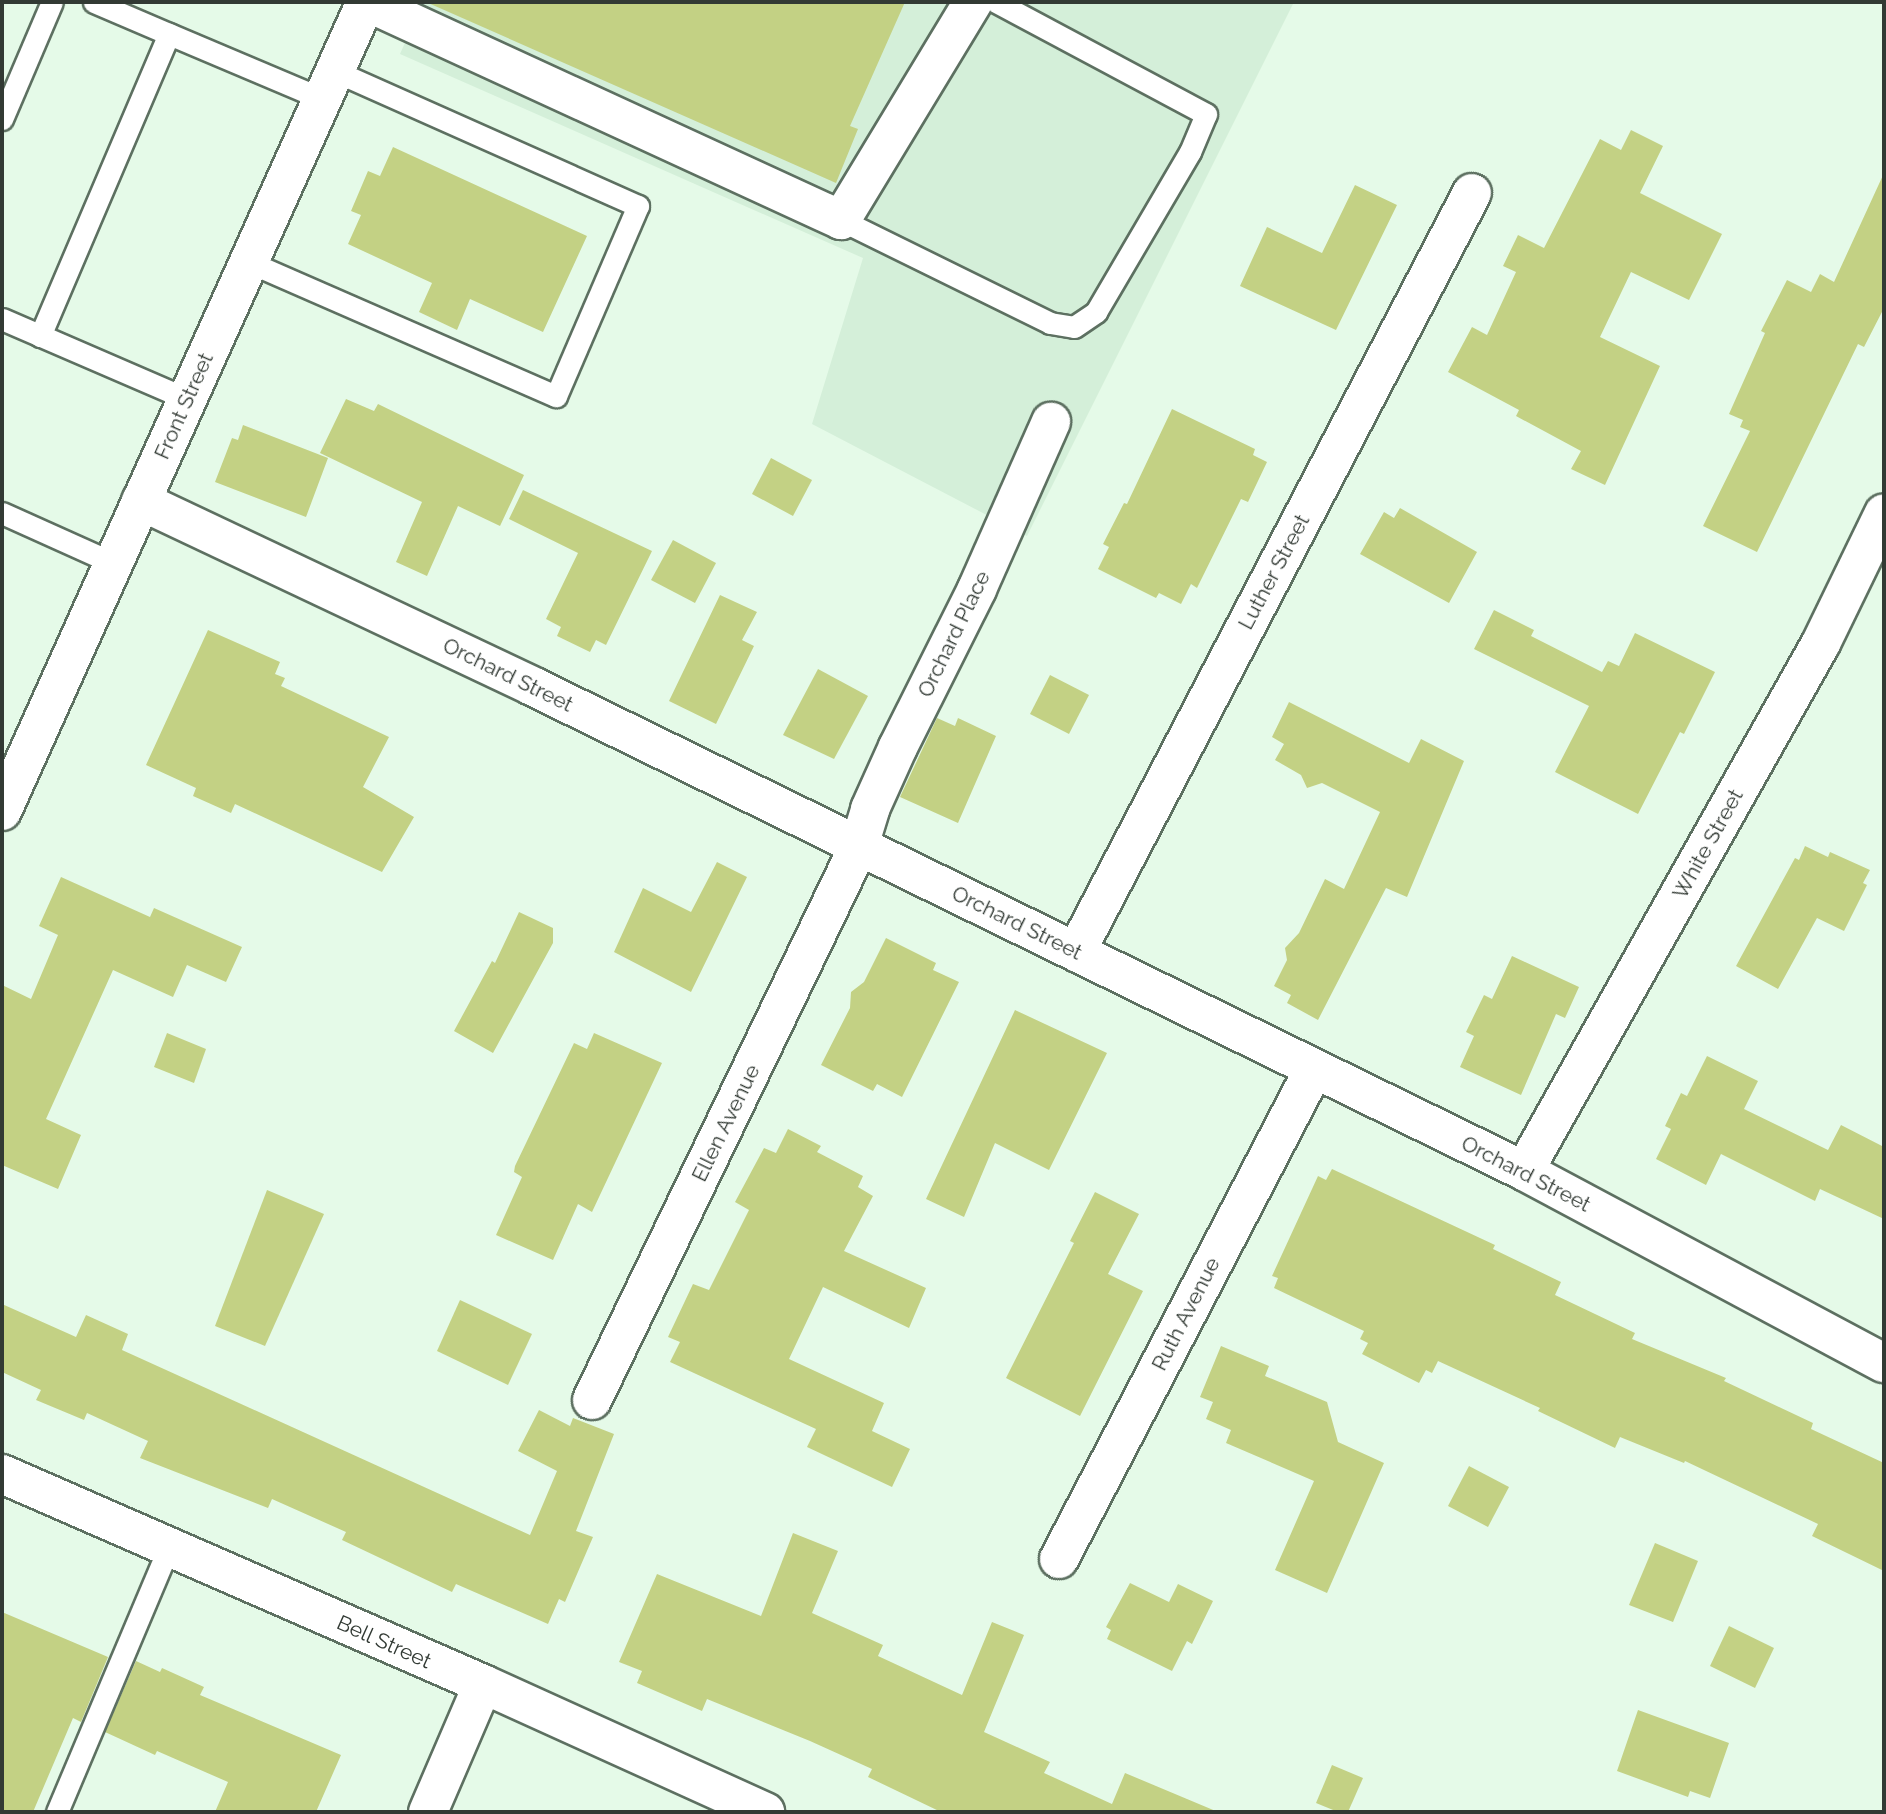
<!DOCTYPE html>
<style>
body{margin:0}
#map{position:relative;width:1886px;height:1814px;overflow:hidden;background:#e5fae8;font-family:Raleway,sans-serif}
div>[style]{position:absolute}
.built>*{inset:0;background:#d4efd9}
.building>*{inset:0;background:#c3d184}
.roads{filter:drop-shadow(2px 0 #5d7061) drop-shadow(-2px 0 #5d7061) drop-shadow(0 2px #5d7061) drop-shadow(0 -2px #5d7061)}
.service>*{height:21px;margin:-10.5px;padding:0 10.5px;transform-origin:10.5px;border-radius:10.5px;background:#fff}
.minor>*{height:38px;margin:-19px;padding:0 19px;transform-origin:19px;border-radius:19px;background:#fff}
.secondary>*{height:38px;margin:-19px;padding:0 19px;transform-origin:19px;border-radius:19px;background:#fff}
span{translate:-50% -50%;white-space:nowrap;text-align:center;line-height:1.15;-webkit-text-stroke:7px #fff;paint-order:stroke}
.street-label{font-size:21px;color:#323a34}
.frame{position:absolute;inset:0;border:4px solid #323a34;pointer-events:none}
</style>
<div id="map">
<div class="built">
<i style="clip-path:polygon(423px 2px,1294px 2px,1027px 536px,812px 424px,863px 258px,400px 54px)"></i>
</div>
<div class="building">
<i style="clip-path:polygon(426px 2px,905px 2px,850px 126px,858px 129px,836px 183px)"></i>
<i style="clip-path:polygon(1631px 130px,1663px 146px,1640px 193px,1722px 234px,1689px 300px,1631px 272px,1600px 337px,1660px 366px,1605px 485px,1571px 469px,1581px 451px,1516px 416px,1519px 410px,1448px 372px,1472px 327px,1487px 335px,1516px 272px,1503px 266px,1518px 235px,1544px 248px,1600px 139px,1621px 150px)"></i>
<i style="clip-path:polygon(393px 147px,587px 236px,543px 332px,470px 299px,457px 330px,419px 312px,432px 283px,348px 244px,361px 215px,351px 211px,368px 171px,380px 176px)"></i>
<i style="clip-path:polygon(1884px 173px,1884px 308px,1864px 347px,1858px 344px,1757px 552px,1703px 526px,1750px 431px,1740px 427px,1743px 420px,1729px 414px,1765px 333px,1761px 331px,1787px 280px,1811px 292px,1820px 274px,1834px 282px)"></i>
<i style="clip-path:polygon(1355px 185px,1397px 205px,1336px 330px,1240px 286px,1267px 227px,1322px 253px)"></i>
<i style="clip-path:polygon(346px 399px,374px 411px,378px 404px,524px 475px,500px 526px,458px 506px,427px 576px,396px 562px,422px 502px,320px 453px)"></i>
<i style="clip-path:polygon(1172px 409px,1255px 449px,1253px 455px,1267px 462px,1248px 502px,1241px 499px,1197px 588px,1191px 584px,1181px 604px,1159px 593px,1156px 598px,1098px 569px,1109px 547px,1103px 544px,1124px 503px,1127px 504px)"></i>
<i style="clip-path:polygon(243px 425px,328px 458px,306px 517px,215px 482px,232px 438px,238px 440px)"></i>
<i style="clip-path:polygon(771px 458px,812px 480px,793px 516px,752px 494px)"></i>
<i style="clip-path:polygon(523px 490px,652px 551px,606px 645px,596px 640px,590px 652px,557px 636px,561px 627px,546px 619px,578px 553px,509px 519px)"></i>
<i style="clip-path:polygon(1400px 508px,1477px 552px,1449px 603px,1360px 554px,1384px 512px,1394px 518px)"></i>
<i style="clip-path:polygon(673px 540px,716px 563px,695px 603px,651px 580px)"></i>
<i style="clip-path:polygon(720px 595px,757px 612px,742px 640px,754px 646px,716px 724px,669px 701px)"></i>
<i style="clip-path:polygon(1494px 610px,1534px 630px,1531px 636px,1602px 672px,1608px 661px,1619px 666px,1635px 633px,1715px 672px,1684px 734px,1680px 732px,1638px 814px,1555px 772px,1589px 706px,1474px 649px)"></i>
<i style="clip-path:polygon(208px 630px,280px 662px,275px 674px,285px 678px,281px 686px,389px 737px,363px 787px,414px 817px,382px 872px,235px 804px,231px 813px,193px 796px,196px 788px,146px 765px)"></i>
<i style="clip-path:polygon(818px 669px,868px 696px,834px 759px,783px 735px)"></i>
<i style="clip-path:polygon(1050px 675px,1089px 695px,1069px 734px,1030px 714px)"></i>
<i style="clip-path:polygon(1289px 702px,1409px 763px,1421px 739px,1464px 761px,1407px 897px,1386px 888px,1318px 1020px,1287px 1003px,1291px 995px,1274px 986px,1287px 960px,1285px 948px,1299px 933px,1325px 879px,1344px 889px,1380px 812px,1322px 783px,1307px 788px,1301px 775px,1275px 760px,1284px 744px,1272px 737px)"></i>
<i style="clip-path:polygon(937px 718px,955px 726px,958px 718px,996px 736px,958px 823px,900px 797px)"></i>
<i style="clip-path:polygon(1805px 846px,1828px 857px,1830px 852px,1870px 870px,1863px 883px,1867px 885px,1844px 931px,1817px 918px,1778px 989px,1736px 966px,1795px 858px,1799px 860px)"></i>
<i style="clip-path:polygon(717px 862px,747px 877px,691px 992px,614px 952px,643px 888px,691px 912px)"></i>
<i style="clip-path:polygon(61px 877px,150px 917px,154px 908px,242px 947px,226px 982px,187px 965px,173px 997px,113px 970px,46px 1119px,81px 1135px,58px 1189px,2px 1165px,2px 985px,31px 999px,58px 935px,39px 926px)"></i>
<i style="clip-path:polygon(519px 912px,553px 928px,553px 943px,493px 1053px,454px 1031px,492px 961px,495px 963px)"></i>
<i style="clip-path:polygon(886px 938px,936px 963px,933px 970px,959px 982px,902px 1097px,877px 1084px,873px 1091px,821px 1065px,850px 1008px,851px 992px,864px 982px)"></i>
<i style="clip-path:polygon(1512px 956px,1579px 987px,1565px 1018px,1556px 1014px,1521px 1095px,1460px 1067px,1474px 1036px,1466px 1032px,1484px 995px,1492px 999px)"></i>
<i style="clip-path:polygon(1015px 1010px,1107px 1053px,1049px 1170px,995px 1143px,964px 1217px,926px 1199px)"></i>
<i style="clip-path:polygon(167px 1033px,206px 1049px,194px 1083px,154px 1067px)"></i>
<i style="clip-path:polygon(594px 1033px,662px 1063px,592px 1212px,578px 1204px,553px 1260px,496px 1235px,522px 1177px,514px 1172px,515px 1166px,574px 1043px,587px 1049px)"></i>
<i style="clip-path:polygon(1707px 1056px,1758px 1081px,1744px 1109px,1828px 1150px,1841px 1125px,1884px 1147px,1884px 1219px,1820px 1189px,1815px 1201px,1721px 1154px,1706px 1185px,1656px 1159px,1671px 1129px,1665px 1126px,1681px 1093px,1687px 1096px)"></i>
<i style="clip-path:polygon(788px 1129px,821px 1146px,817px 1152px,863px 1176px,858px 1187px,873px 1196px,844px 1251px,926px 1288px,909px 1328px,823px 1287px,789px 1359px,884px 1403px,872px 1431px,910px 1449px,892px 1487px,807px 1447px,816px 1429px,670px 1362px,680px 1342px,668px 1337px,693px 1284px,709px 1290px,749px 1210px,735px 1202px,764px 1148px,776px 1153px)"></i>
<i style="clip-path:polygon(1332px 1169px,1495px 1245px,1493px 1249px,1561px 1282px,1555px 1295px,1635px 1333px,1632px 1339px,1726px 1378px,1724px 1381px,1813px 1423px,1811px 1429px,1884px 1463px,1884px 1571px,1812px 1536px,1818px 1524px,1685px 1461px,1684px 1463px,1620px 1437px,1615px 1448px,1538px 1411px,1540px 1408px,1438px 1361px,1432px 1373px,1426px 1370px,1419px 1383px,1362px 1354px,1368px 1343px,1360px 1339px,1364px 1331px,1274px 1288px,1278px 1278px,1272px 1276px,1318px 1176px,1326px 1180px)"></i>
<i style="clip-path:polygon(267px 1190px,324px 1214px,265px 1346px,215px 1326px)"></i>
<i style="clip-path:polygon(1095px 1192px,1139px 1214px,1108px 1274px,1143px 1291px,1080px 1416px,1006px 1378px,1074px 1243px,1070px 1241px)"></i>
<i style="clip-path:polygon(460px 1300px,532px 1334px,508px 1385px,437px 1351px)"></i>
<i style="clip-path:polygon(2px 1304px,76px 1337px,86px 1315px,128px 1334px,122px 1350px,530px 1535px,557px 1471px,518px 1451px,539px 1410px,570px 1426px,573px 1418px,614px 1434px,576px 1531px,593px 1537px,565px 1602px,559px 1599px,548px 1624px,456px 1584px,452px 1592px,342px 1540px,346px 1532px,272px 1499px,268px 1508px,140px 1458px,148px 1441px,87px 1413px,84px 1420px,36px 1400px,41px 1390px,2px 1372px)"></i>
<i style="clip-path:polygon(1221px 1346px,1269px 1366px,1265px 1376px,1327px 1402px,1338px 1442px,1384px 1463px,1327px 1593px,1275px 1570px,1314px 1481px,1226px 1443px,1231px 1430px,1206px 1419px,1213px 1402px,1200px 1397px)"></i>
<i style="clip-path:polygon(1469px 1466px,1509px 1487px,1488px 1527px,1448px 1506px)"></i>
<i style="clip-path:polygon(793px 1533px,838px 1551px,812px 1613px,883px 1645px,878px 1656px,962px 1695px,992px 1622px,1024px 1635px,984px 1732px,1050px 1762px,1044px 1773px,1112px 1804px,1125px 1773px,1218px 1812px,941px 1812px,868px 1777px,872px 1769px,810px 1741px,707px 1699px,702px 1711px,637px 1683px,642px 1671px,619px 1662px,657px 1574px,761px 1616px)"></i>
<i style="clip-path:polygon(1655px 1543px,1698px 1561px,1673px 1622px,1629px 1605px)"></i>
<i style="clip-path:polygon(1130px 1583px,1169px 1602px,1178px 1584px,1213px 1601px,1192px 1644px,1187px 1641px,1172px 1671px,1107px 1639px,1111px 1630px,1106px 1627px)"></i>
<i style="clip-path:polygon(2px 1612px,108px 1657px,81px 1722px,73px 1718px,33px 1812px,2px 1812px)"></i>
<i style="clip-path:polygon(1729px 1626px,1774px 1648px,1755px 1688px,1710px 1666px)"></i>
<i style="clip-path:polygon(136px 1661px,160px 1672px,162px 1668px,204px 1687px,200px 1695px,341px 1755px,316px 1812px,215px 1812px,228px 1782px,157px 1751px,155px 1755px,105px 1732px)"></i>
<i style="clip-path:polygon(1638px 1710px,1729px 1743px,1710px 1798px,1690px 1791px,1688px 1797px,1617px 1771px)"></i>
<i style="clip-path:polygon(1332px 1765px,1363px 1778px,1348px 1812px,1338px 1812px,1316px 1803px)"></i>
</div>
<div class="roads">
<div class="service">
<i style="left:94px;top:2px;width:82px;rotate:23.1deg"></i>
<i style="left:2px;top:119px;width:127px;rotate:-66.9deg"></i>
<i style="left:841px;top:220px;width:233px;rotate:26.2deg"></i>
<i style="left:1050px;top:323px;width:24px;rotate:9deg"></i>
<i style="left:1074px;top:327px;width:27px;rotate:-34deg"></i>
<i style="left:1096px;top:312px;width:186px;rotate:-59.6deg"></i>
<i style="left:1190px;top:152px;width:41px;rotate:-67.2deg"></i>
<i style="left:1206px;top:114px;width:238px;rotate:-151.9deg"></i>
<i style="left:249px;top:262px;width:335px;rotate:23.6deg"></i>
<i style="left:556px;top:396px;width:207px;rotate:-66.7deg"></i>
<i style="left:638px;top:206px;width:332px;rotate:-156deg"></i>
<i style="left:2px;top:319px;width:202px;rotate:23.4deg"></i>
<i style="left:40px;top:336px;width:328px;rotate:-66.9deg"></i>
<i style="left:169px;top:34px;width:167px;rotate:22.9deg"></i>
<i style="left:2px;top:513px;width:122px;rotate:24.2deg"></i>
<i style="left:57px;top:1812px;width:288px;rotate:-67.1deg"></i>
</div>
<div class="minor">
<i style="left:367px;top:2px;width:522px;rotate:24.7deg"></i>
<i style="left:841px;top:220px;width:255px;rotate:-58.8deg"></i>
<i style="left:141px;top:501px;width:433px;rotate:25.3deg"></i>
<i style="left:532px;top:686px;width:1104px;rotate:26.05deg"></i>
<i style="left:1524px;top:1171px;width:408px;rotate:28.1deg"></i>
<i style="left:1076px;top:952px;width:856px;rotate:-62.45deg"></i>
<i style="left:1524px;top:1171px;width:606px;rotate:-60.64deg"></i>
<i style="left:1821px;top:643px;width:144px;rotate:-64.1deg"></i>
<i style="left:592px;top:1400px;width:615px;rotate:-64.27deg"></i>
<i style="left:859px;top:846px;width:39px;rotate:-73deg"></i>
<i style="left:870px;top:809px;width:68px;rotate:-65.7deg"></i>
<i style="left:898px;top:747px;width:177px;rotate:-63.4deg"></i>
<i style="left:977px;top:589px;width:183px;rotate:-66.1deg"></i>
<i style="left:2px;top:1474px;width:525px;rotate:23.59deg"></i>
<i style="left:483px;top:1684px;width:310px;rotate:24.4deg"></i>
<i style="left:1059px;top:1559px;width:552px;rotate:-62.51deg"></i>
<i style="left:428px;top:1812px;width:139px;rotate:-66.7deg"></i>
</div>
<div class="secondary">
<i style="left:2px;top:811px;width:887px;rotate:-65.78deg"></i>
</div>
</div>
<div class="street-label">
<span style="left:184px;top:406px;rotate:-66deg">Front Street</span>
<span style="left:1274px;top:572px;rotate:-62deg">Luther Street</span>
<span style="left:954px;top:634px;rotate:-64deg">Orchard Place</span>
<span style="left:508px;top:675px;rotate:26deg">Orchard Street</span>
<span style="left:1708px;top:844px;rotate:-61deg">White Street</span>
<span style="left:1017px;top:923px;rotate:26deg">Orchard Street</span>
<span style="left:726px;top:1123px;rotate:-64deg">Ellen Avenue</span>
<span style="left:1526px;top:1174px;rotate:27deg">Orchard Street</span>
<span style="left:1186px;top:1314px;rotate:-63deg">Ruth Avenue</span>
<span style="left:384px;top:1642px;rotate:24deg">Bell Street</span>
</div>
<div class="frame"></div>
</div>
